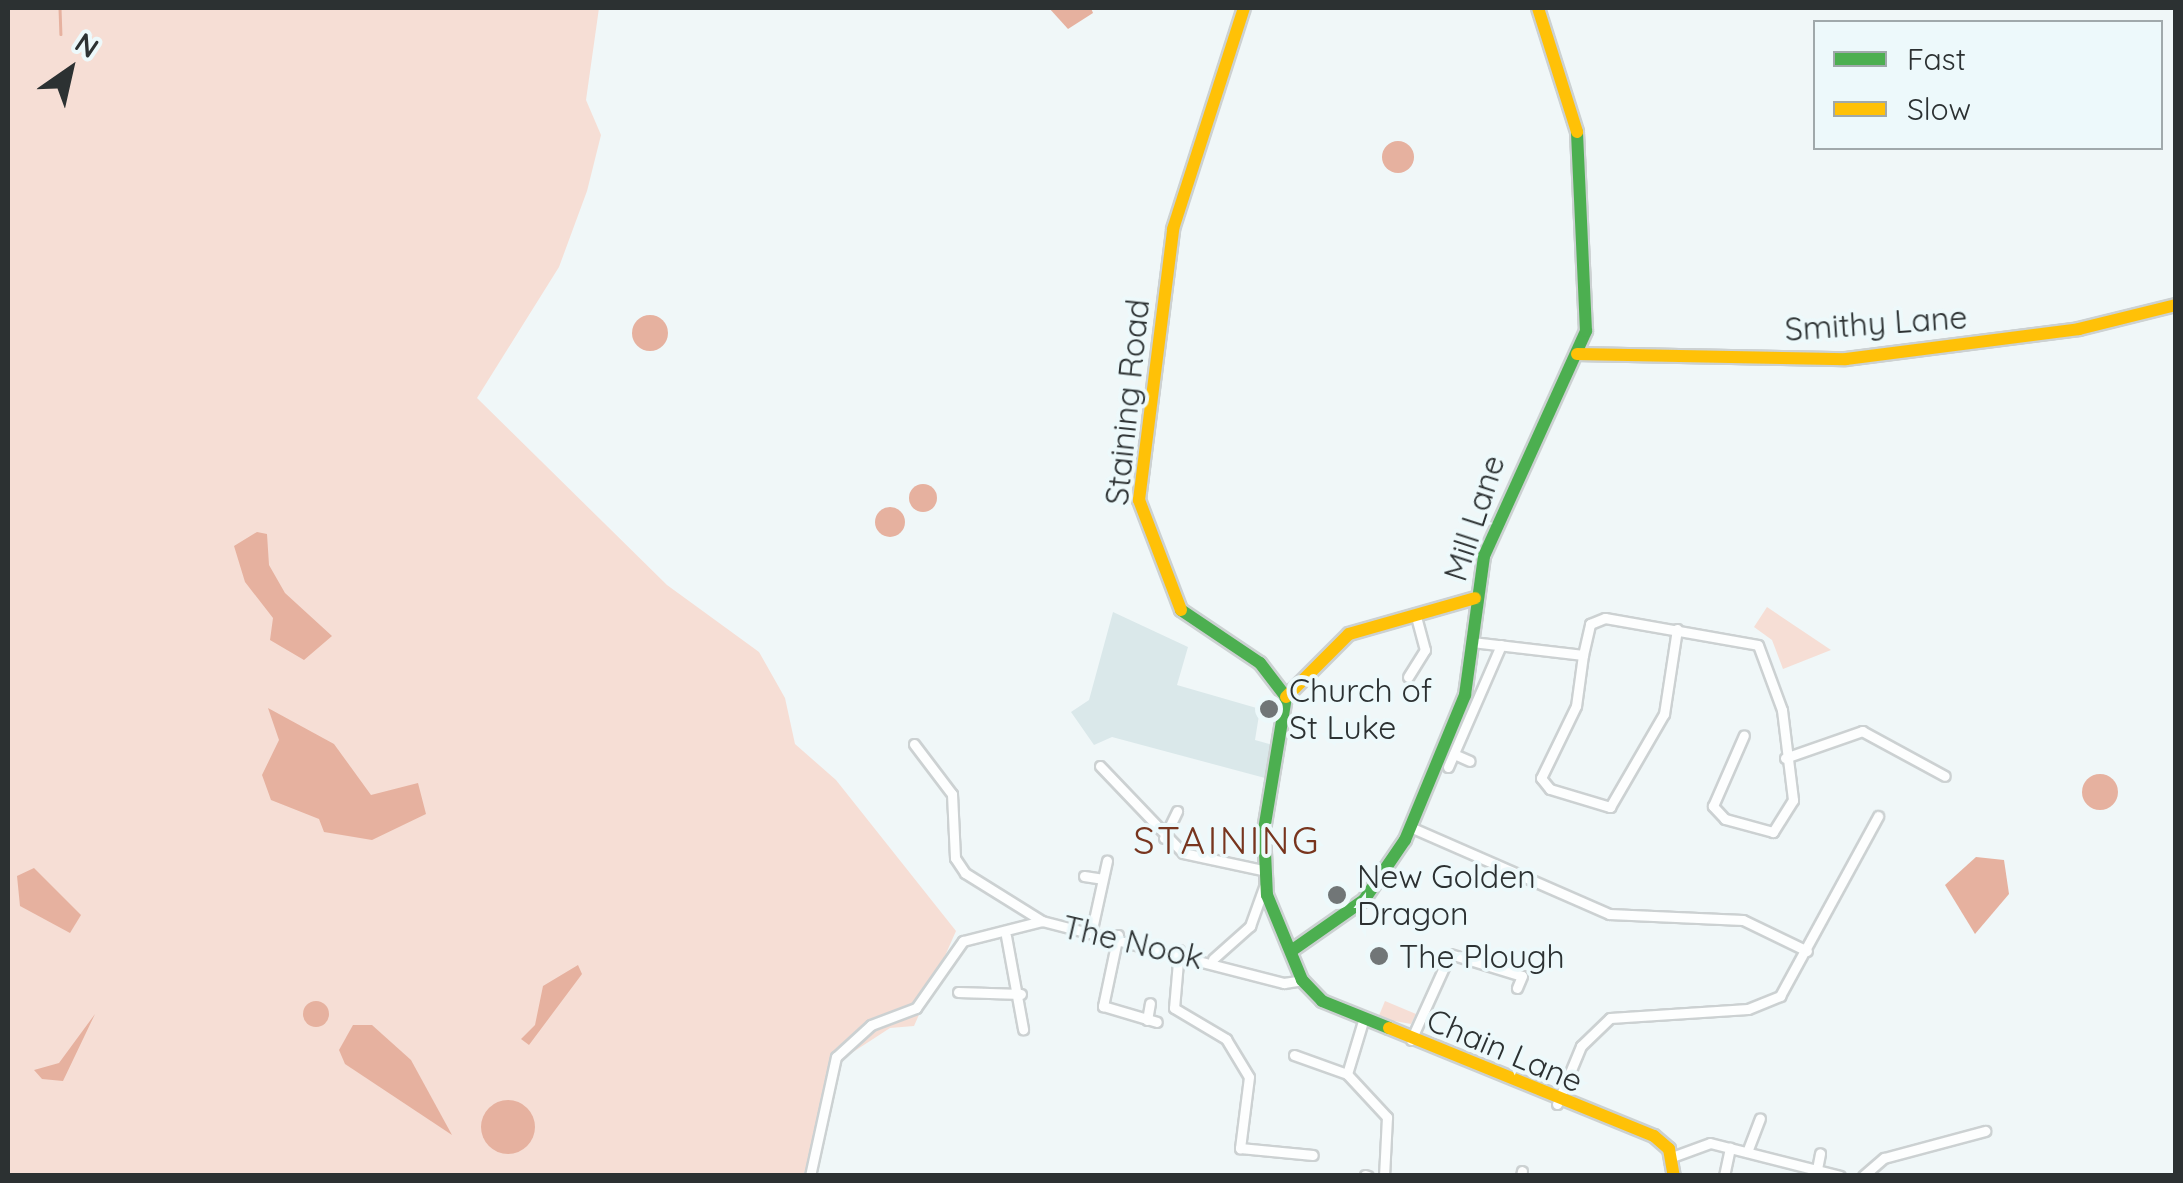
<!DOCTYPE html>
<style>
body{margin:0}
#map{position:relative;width:2183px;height:1183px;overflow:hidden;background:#f0f7f8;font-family:Quicksand,sans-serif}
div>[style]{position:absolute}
.built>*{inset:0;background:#dae8ea}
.green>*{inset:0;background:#f6ded5}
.water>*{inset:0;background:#e6b19f}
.round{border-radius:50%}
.stream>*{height:2.5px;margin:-1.25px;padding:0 1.25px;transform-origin:1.25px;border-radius:1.25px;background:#e6b19f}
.roads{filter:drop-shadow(2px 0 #ccd1d2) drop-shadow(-2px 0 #ccd1d2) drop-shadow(0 2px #ccd1d2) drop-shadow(0 -2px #ccd1d2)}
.street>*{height:9px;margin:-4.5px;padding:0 4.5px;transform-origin:4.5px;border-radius:4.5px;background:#fdfefe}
.fast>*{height:12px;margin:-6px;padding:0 6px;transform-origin:6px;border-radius:6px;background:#4caf50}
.slow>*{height:12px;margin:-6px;padding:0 6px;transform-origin:6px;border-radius:6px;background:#ffc107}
.dots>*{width:28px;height:28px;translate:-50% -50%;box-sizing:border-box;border:5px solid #edf9fb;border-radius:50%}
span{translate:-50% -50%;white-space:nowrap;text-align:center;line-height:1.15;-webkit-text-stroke:8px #edf9fb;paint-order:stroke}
.street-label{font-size:32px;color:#2c3132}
.poi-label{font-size:32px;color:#2c3132}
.left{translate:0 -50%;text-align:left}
.quarter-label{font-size:38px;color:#78351e;letter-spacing:2.5px}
.frame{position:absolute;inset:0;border:10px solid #2c3132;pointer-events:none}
.legend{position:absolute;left:1813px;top:20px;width:350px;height:130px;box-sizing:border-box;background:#edf9fb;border:2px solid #a0a9ab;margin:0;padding:12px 18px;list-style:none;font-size:30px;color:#2c3132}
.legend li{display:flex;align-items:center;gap:20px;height:50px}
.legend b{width:50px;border:2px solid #a0a9ab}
.north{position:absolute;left:20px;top:20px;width:100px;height:100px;-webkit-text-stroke:8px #edf9fb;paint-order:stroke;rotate:34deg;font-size:28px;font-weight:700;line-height:40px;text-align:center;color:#2c3132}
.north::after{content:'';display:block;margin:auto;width:35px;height:45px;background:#2c3132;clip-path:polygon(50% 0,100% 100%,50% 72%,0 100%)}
</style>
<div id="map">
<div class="built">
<i style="clip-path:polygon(1113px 612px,1188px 647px,1177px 685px,1260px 709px,1255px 740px,1273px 745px,1265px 778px,1112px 737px,1094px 745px,1071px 712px,1089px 700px)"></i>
</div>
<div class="green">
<i style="clip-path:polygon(8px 8px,599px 8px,586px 100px,601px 135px,587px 191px,559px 267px,477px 398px,667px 585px,759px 652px,785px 698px,795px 744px,836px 780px,956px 931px,914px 1026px,890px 1028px,830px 1067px,804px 1175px,8px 1175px)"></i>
<i style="clip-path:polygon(1767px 607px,1831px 650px,1783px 669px,1772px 640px,1754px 627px)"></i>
<i style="clip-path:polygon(1385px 1001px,1416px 1014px,1411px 1024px,1378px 1018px)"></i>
</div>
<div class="water">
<i style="clip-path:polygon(1049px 8px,1091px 8px,1093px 13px,1068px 29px)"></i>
<i class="round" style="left:1382px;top:141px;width:32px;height:32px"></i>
<i class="round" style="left:632px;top:315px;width:36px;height:36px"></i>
<i class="round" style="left:909px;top:484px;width:28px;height:28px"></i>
<i class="round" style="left:875px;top:507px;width:30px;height:30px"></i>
<i style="clip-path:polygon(257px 532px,267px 534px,269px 565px,285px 593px,332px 636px,304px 660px,270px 640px,273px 618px,245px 582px,234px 546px)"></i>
<i style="clip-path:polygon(268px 708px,334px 744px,371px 795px,418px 783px,426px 814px,372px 840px,324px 832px,319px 819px,271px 800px,262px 775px,279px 740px)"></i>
<i class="round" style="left:2082px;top:774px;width:36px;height:36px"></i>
<i style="clip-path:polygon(1976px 857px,2004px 860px,2009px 894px,1975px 934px,1945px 885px)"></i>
<i style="clip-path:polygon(34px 868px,81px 915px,70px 933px,20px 906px,17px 876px)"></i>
<i style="clip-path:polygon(578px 965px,582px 974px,529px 1045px,521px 1039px,535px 1025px,543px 986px)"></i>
<i class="round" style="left:303px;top:1001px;width:26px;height:26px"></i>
<i style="clip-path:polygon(95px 1014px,63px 1081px,42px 1079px,34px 1070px,59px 1063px)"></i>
<i style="clip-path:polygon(353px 1025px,372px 1025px,411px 1060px,452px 1135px,345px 1064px,339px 1050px)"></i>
<i class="round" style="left:481px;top:1100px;width:54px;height:54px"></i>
</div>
<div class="stream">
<i style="left:60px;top:8px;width:26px;rotate:88deg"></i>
</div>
<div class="roads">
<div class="street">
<i style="left:1472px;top:642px;width:112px;rotate:6.7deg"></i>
<i style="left:1583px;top:655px;width:32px;rotate:-77deg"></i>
<i style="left:1590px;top:624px;width:16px;rotate:-22deg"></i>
<i style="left:1605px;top:618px;width:155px;rotate:10deg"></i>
<i style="left:1758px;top:645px;width:69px;rotate:69.7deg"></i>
<i style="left:1782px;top:710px;width:91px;rotate:83deg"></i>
<i style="left:1793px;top:800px;width:38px;rotate:122deg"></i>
<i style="left:1773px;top:832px;width:50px;rotate:-164.8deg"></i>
<i style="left:1725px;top:819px;width:18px;rotate:-133deg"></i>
<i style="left:1713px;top:806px;width:77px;rotate:-66.4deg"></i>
<i style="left:1583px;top:655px;width:51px;rotate:97.8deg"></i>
<i style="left:1576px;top:706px;width:80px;rotate:115.9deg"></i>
<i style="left:1541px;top:778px;width:14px;rotate:51deg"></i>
<i style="left:1550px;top:789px;width:63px;rotate:16.7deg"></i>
<i style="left:1610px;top:807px;width:108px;rotate:-59.9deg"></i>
<i style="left:1664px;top:714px;width:86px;rotate:-81.3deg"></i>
<i style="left:1408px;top:677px;width:32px;rotate:-58deg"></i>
<i style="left:1425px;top:650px;width:38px;rotate:-105deg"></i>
<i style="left:914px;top:744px;width:63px;rotate:52.8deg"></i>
<i style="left:952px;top:794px;width:64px;rotate:87.3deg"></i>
<i style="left:955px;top:858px;width:18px;rotate:56deg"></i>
<i style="left:965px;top:873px;width:91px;rotate:31.9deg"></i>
<i style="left:1454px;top:754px;width:17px;rotate:24deg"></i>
<i style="left:1785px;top:758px;width:82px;rotate:-19.3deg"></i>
<i style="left:1862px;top:731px;width:94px;rotate:28.5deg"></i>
<i style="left:1100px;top:766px;width:120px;rotate:46.3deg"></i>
<i style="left:1183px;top:853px;width:81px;rotate:12.1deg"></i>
<i style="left:1448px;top:767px;width:133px;rotate:-66.5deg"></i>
<i style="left:1410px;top:827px;width:217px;rotate:23.6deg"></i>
<i style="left:1609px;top:914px;width:134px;rotate:2.6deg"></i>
<i style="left:1743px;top:920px;width:71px;rotate:25.8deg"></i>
<i style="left:1164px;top:838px;width:30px;rotate:-64deg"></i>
<i style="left:1084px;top:876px;width:18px;rotate:9deg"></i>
<i style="left:1092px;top:929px;width:70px;rotate:-77.6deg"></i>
<i style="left:1118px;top:935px;width:73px;rotate:101.9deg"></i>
<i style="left:1103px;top:1006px;width:56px;rotate:16.5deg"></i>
<i style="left:1006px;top:936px;width:95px;rotate:79.6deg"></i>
<i style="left:1179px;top:950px;width:58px;rotate:94.9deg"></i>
<i style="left:1174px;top:1008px;width:61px;rotate:30.8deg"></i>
<i style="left:1226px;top:1039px;width:44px;rotate:58.8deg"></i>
<i style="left:1249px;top:1077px;width:72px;rotate:97.2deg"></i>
<i style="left:1240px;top:1148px;width:73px;rotate:5.5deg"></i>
<i style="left:1213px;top:959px;width:50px;rotate:-41.7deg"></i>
<i style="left:1250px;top:926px;width:41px;rotate:-70.3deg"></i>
<i style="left:958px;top:992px;width:63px;rotate:1.8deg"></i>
<i style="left:1147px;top:1020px;width:17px;rotate:-80deg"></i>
<i style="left:1411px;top:1040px;width:94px;rotate:-65.6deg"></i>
<i style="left:1450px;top:954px;width:75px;rotate:17deg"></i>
<i style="left:1522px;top:976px;width:13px;rotate:113deg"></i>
<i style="left:1294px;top:1055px;width:56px;rotate:19.7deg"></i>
<i style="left:1347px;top:1074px;width:55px;rotate:-73.2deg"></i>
<i style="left:1347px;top:1074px;width:59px;rotate:47.1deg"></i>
<i style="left:1387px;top:1117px;width:59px;rotate:92.9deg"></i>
<i style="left:1557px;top:1104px;width:63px;rotate:-67.5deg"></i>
<i style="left:1581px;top:1046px;width:40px;rotate:-44deg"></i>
<i style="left:1610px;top:1018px;width:138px;rotate:-3.7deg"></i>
<i style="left:1748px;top:1009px;width:35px;rotate:-22deg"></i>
<i style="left:1780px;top:996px;width:205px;rotate:-61.4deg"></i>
<i style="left:1747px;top:1152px;width:36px;rotate:-69deg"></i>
<i style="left:1672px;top:1157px;width:40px;rotate:-20.2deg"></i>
<i style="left:1710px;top:1143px;width:134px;rotate:14.2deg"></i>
<i style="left:1817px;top:1169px;width:16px;rotate:-79deg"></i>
<i style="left:1365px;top:1175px;width:3px;rotate:18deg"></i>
<i style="left:810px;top:1176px;width:122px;rotate:-77.7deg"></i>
<i style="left:836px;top:1057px;width:47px;rotate:-42.4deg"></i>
<i style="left:871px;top:1025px;width:48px;rotate:-20.7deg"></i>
<i style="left:916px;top:1008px;width:82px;rotate:-55deg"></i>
<i style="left:963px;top:941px;width:81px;rotate:-14.2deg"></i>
<i style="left:1042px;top:921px;width:250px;rotate:14.4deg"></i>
<i style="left:1284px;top:983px;width:18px;rotate:-9deg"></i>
<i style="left:1521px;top:1176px;width:5px;rotate:-79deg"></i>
<i style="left:1724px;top:1176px;width:29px;rotate:-78deg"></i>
<i style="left:1863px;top:1176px;width:28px;rotate:-41deg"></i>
<i style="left:1884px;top:1158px;width:105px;rotate:-15deg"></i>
</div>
<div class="fast">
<i style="left:1181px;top:610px;width:95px;rotate:33.9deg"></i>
<i style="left:1260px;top:663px;width:43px;rotate:52.6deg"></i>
<i style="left:1286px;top:697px;width:135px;rotate:99.4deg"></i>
<i style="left:1264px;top:830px;width:65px;rotate:87.4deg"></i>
<i style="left:1267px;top:895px;width:92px;rotate:67.6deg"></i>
<i style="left:1302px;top:980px;width:29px;rotate:46deg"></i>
<i style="left:1322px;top:1001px;width:72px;rotate:21.9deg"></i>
<i style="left:1294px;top:949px;width:85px;rotate:-35deg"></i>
<i style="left:1364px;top:900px;width:73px;rotate:-55.7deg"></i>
<i style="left:1405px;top:840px;width:157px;rotate:-67.5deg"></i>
<i style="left:1465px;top:695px;width:140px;rotate:-82.2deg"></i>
<i style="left:1484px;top:556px;width:247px;rotate:-65.6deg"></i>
<i style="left:1586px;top:331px;width:199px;rotate:-92.6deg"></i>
</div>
<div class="slow">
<i style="left:1538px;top:8px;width:130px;rotate:72.5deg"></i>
<i style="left:1577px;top:354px;width:269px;rotate:1.1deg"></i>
<i style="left:1846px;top:359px;width:235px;rotate:-7.3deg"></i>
<i style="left:2079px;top:329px;width:100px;rotate:-13.9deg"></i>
<i style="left:1181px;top:610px;width:118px;rotate:-110.9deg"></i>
<i style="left:1139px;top:500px;width:273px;rotate:-82.8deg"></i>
<i style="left:1173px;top:229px;width:232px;rotate:-72.2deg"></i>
<i style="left:1286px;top:697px;width:89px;rotate:-45deg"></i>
<i style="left:1349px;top:634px;width:131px;rotate:-15.9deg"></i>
<i style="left:1389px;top:1028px;width:286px;rotate:22.2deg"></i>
<i style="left:1654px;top:1136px;width:20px;rotate:41deg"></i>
<i style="left:1669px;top:1149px;width:27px;rotate:80deg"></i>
</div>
</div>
<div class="dots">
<i style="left:1269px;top:709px;background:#717677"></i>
<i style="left:1337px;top:895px;background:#717677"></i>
<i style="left:1379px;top:956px;background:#717677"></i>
</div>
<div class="street-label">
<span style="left:1876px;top:323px;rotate:-4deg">Smithy Lane</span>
<span style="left:1127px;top:402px;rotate:-84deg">Staining Road</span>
<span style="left:1474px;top:518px;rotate:-72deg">Mill Lane</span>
<span style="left:1133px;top:942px;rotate:13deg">The Nook</span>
<span style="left:1505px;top:1050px;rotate:23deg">Chain Lane</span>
</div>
<div class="poi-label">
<span class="left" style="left:1289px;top:709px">Church of<br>St Luke</span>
<span class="left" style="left:1357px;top:895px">New Golden<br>Dragon</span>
<span class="left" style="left:1399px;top:956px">The Plough</span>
</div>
<div class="quarter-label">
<span style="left:1227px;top:841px">STAINING</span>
</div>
<div class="frame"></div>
<ul class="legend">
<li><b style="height:12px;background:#4caf50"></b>Fast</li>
<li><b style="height:12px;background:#ffc107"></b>Slow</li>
</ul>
<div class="north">N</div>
</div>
